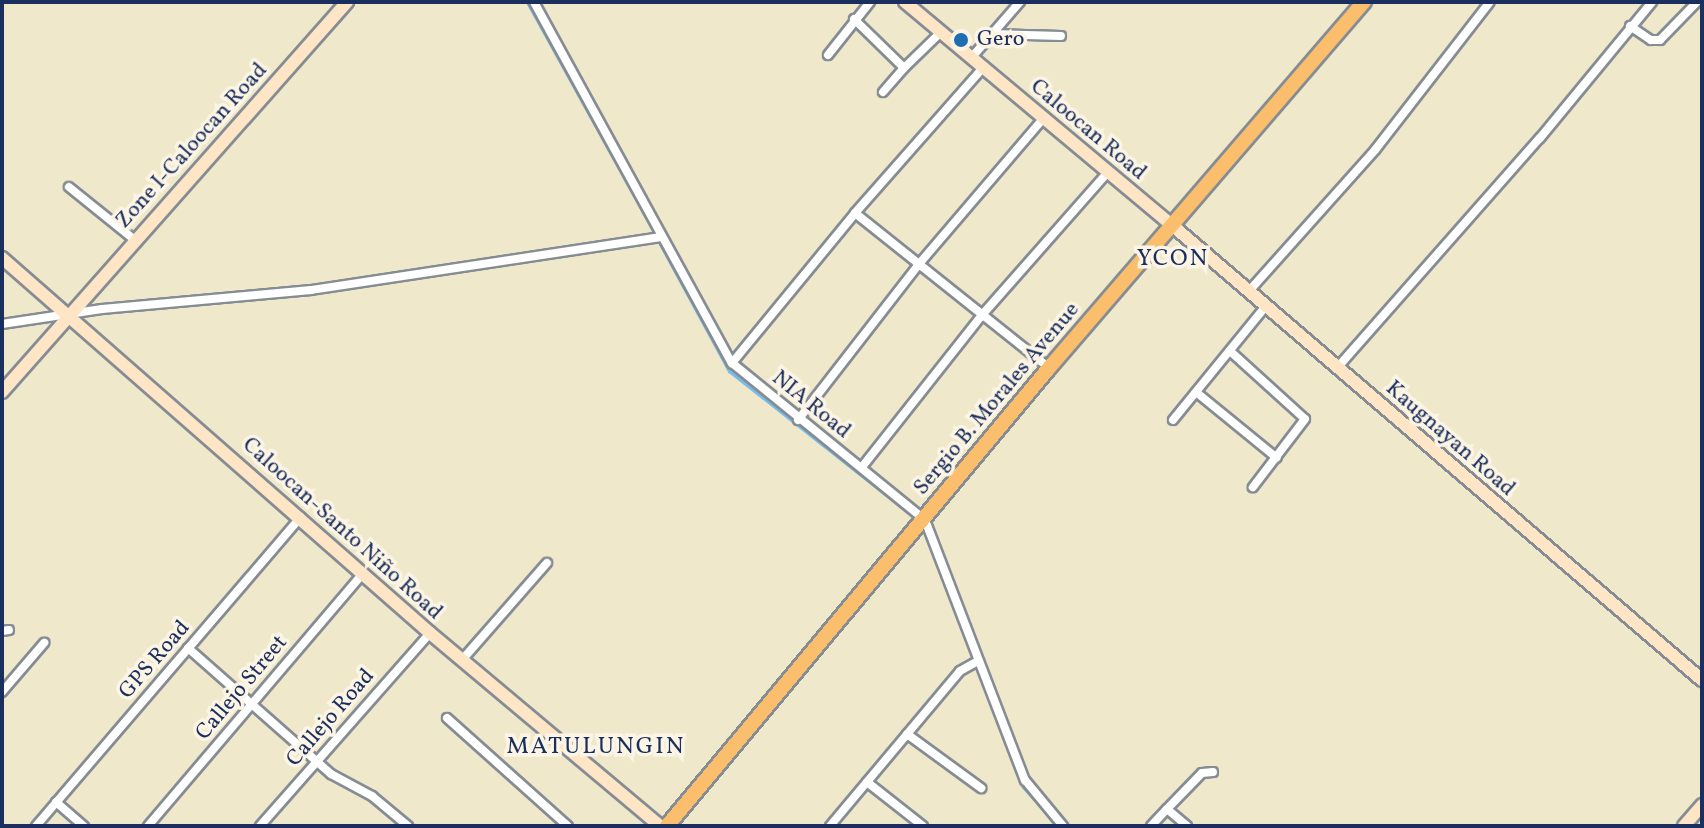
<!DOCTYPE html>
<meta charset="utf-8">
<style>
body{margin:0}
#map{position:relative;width:1704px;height:828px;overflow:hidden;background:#efe8ca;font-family:Vollkorn,serif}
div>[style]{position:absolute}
.stream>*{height:3px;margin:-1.5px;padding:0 1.5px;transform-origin:1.5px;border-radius:1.5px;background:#75bded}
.roads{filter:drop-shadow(2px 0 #858c94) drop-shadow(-2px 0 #858c94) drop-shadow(0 2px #858c94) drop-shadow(0 -2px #858c94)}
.street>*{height:8px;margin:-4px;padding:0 4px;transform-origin:4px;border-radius:4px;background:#fff}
.secondary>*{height:12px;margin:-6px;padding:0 6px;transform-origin:6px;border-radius:6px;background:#fde5c5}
.primary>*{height:14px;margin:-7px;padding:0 7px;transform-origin:7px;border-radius:7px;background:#fabe6d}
.dots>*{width:22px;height:22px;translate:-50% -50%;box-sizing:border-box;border:4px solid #fcf5e5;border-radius:50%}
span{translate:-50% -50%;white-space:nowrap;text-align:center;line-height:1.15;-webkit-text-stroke:7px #fcf5e5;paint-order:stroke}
.poi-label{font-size:22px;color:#1b2f5e}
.left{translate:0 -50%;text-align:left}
.street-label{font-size:22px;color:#1b2f5e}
.neighbourhood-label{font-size:24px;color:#1b2f5e;letter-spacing:2px}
.frame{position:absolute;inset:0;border:4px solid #1b2f5e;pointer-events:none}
</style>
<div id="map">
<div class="stream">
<i style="left:527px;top:2px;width:263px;rotate:61.1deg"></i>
<i style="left:660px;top:244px;width:145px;rotate:61.5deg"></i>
<i style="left:729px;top:371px;width:237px;rotate:38.3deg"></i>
<i style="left:1005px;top:738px;width:52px;rotate:69.8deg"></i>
<i style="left:1023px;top:787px;width:52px;rotate:48.1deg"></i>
</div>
<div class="roads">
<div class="street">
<i style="left:534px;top:2px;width:412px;rotate:61.3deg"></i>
<i style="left:732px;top:363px;width:249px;rotate:39.1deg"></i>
<i style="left:925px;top:520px;width:279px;rotate:69deg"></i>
<i style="left:1025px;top:780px;width:60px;rotate:50.4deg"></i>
<i style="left:854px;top:19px;width:70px;rotate:44.4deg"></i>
<i style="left:904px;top:68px;width:52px;rotate:-44.2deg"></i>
<i style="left:1630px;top:26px;width:25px;rotate:34deg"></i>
<i style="left:1651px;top:40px;width:9px"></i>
<i style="left:1660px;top:40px;width:53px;rotate:-45.8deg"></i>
<i style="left:991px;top:34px;width:70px;rotate:1.6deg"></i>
<i style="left:828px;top:55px;width:68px;rotate:-51.6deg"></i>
<i style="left:972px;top:57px;width:73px;rotate:-48.9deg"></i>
<i style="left:883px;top:92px;width:32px;rotate:-49deg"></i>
<i style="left:69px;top:187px;width:85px;rotate:38.8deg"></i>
<i style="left:855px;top:213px;width:248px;rotate:38.6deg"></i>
<i style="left:1249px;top:291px;width:189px;rotate:-48.2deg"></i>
<i style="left:1375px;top:150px;width:187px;rotate:-52.2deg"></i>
<i style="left:2px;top:324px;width:101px;rotate:-8.5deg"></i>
<i style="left:102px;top:309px;width:210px;rotate:-5.2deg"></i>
<i style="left:311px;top:290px;width:355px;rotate:-8.6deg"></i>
<i style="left:1230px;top:351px;width:101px;rotate:42.2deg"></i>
<i style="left:1305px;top:419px;width:86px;rotate:127.4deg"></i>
<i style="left:732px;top:363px;width:194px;rotate:-50.6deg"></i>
<i style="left:855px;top:213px;width:192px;rotate:-48.6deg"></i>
<i style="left:1337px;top:368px;width:307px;rotate:-48.6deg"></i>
<i style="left:1540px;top:138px;width:176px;rotate:-50.5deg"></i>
<i style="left:1196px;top:392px;width:104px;rotate:39.2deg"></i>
<i style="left:798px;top:420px;width:197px;rotate:-52.2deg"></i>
<i style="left:919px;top:264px;width:191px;rotate:-49.5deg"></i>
<i style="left:1173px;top:420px;width:147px;rotate:-50.8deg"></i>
<i style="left:862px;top:467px;width:194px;rotate:-51.7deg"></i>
<i style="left:982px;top:315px;width:189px;rotate:-48.6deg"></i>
<i style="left:2px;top:631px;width:7px;rotate:-8deg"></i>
<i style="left:188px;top:648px;width:191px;rotate:41.4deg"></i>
<i style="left:331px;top:774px;width:47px;rotate:28.2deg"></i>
<i style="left:372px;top:796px;width:47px;rotate:39.8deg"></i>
<i style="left:462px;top:660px;width:129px;rotate:-48.8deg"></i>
<i style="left:2px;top:692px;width:65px;rotate:-49.4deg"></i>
<i style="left:447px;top:718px;width:162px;rotate:41.8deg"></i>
<i style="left:907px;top:734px;width:92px;rotate:36.1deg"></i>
<i style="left:867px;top:782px;width:71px;rotate:38.2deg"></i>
<i style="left:56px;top:802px;width:37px;rotate:41deg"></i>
<i style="left:1167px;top:809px;width:50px;rotate:-45.8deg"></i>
<i style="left:1202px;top:773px;width:11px;rotate:-5deg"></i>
<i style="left:36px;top:826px;width:407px;rotate:-49.4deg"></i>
<i style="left:148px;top:826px;width:332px;rotate:-49.6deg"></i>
<i style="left:260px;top:826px;width:257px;rotate:-48.6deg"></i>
<i style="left:830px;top:826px;width:202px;rotate:-50deg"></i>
<i style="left:960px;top:671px;width:21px;rotate:-29deg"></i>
<i style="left:1151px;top:826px;width:23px;rotate:-47deg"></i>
<i style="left:1167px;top:809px;width:26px;rotate:40deg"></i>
</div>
<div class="secondary">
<i style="left:905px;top:2px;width:349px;rotate:39.9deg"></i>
<i style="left:1173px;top:226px;width:697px;rotate:40.64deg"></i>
<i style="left:2px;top:258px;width:569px;rotate:41.22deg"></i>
<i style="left:430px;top:633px;width:300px;rotate:40deg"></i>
<i style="left:2px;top:392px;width:521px;rotate:-48.5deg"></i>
<i style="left:1684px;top:826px;width:28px;rotate:-49deg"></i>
</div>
<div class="primary">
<i style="left:667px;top:826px;width:596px;rotate:-50.17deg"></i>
<i style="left:1049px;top:368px;width:483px;rotate:-49.3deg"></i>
</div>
</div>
<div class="dots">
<i style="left:961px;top:40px;background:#1f6fb2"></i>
</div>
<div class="poi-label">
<span class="left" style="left:977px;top:40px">Gero</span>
</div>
<div class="street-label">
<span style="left:1088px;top:130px;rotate:40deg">Caloocan Road</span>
<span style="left:192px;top:146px;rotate:-48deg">Zone I-Caloocan Road</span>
<span style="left:997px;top:399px;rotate:-50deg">Sergio B. Morales Avenue</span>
<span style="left:811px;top:405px;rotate:39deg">NIA Road</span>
<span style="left:1450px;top:439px;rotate:41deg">Kaugnayan Road</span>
<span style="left:342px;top:529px;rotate:42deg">Caloocan-Santo Niño Road</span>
<span style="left:155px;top:660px;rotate:-49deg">GPS Road</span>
<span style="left:242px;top:688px;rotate:-50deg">Callejo Street</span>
<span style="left:331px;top:718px;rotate:-49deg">Callejo Road</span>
</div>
<div class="neighbourhood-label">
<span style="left:1173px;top:260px">YCON</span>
<span style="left:596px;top:748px">MATULUNGIN</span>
</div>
<div class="frame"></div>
</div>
